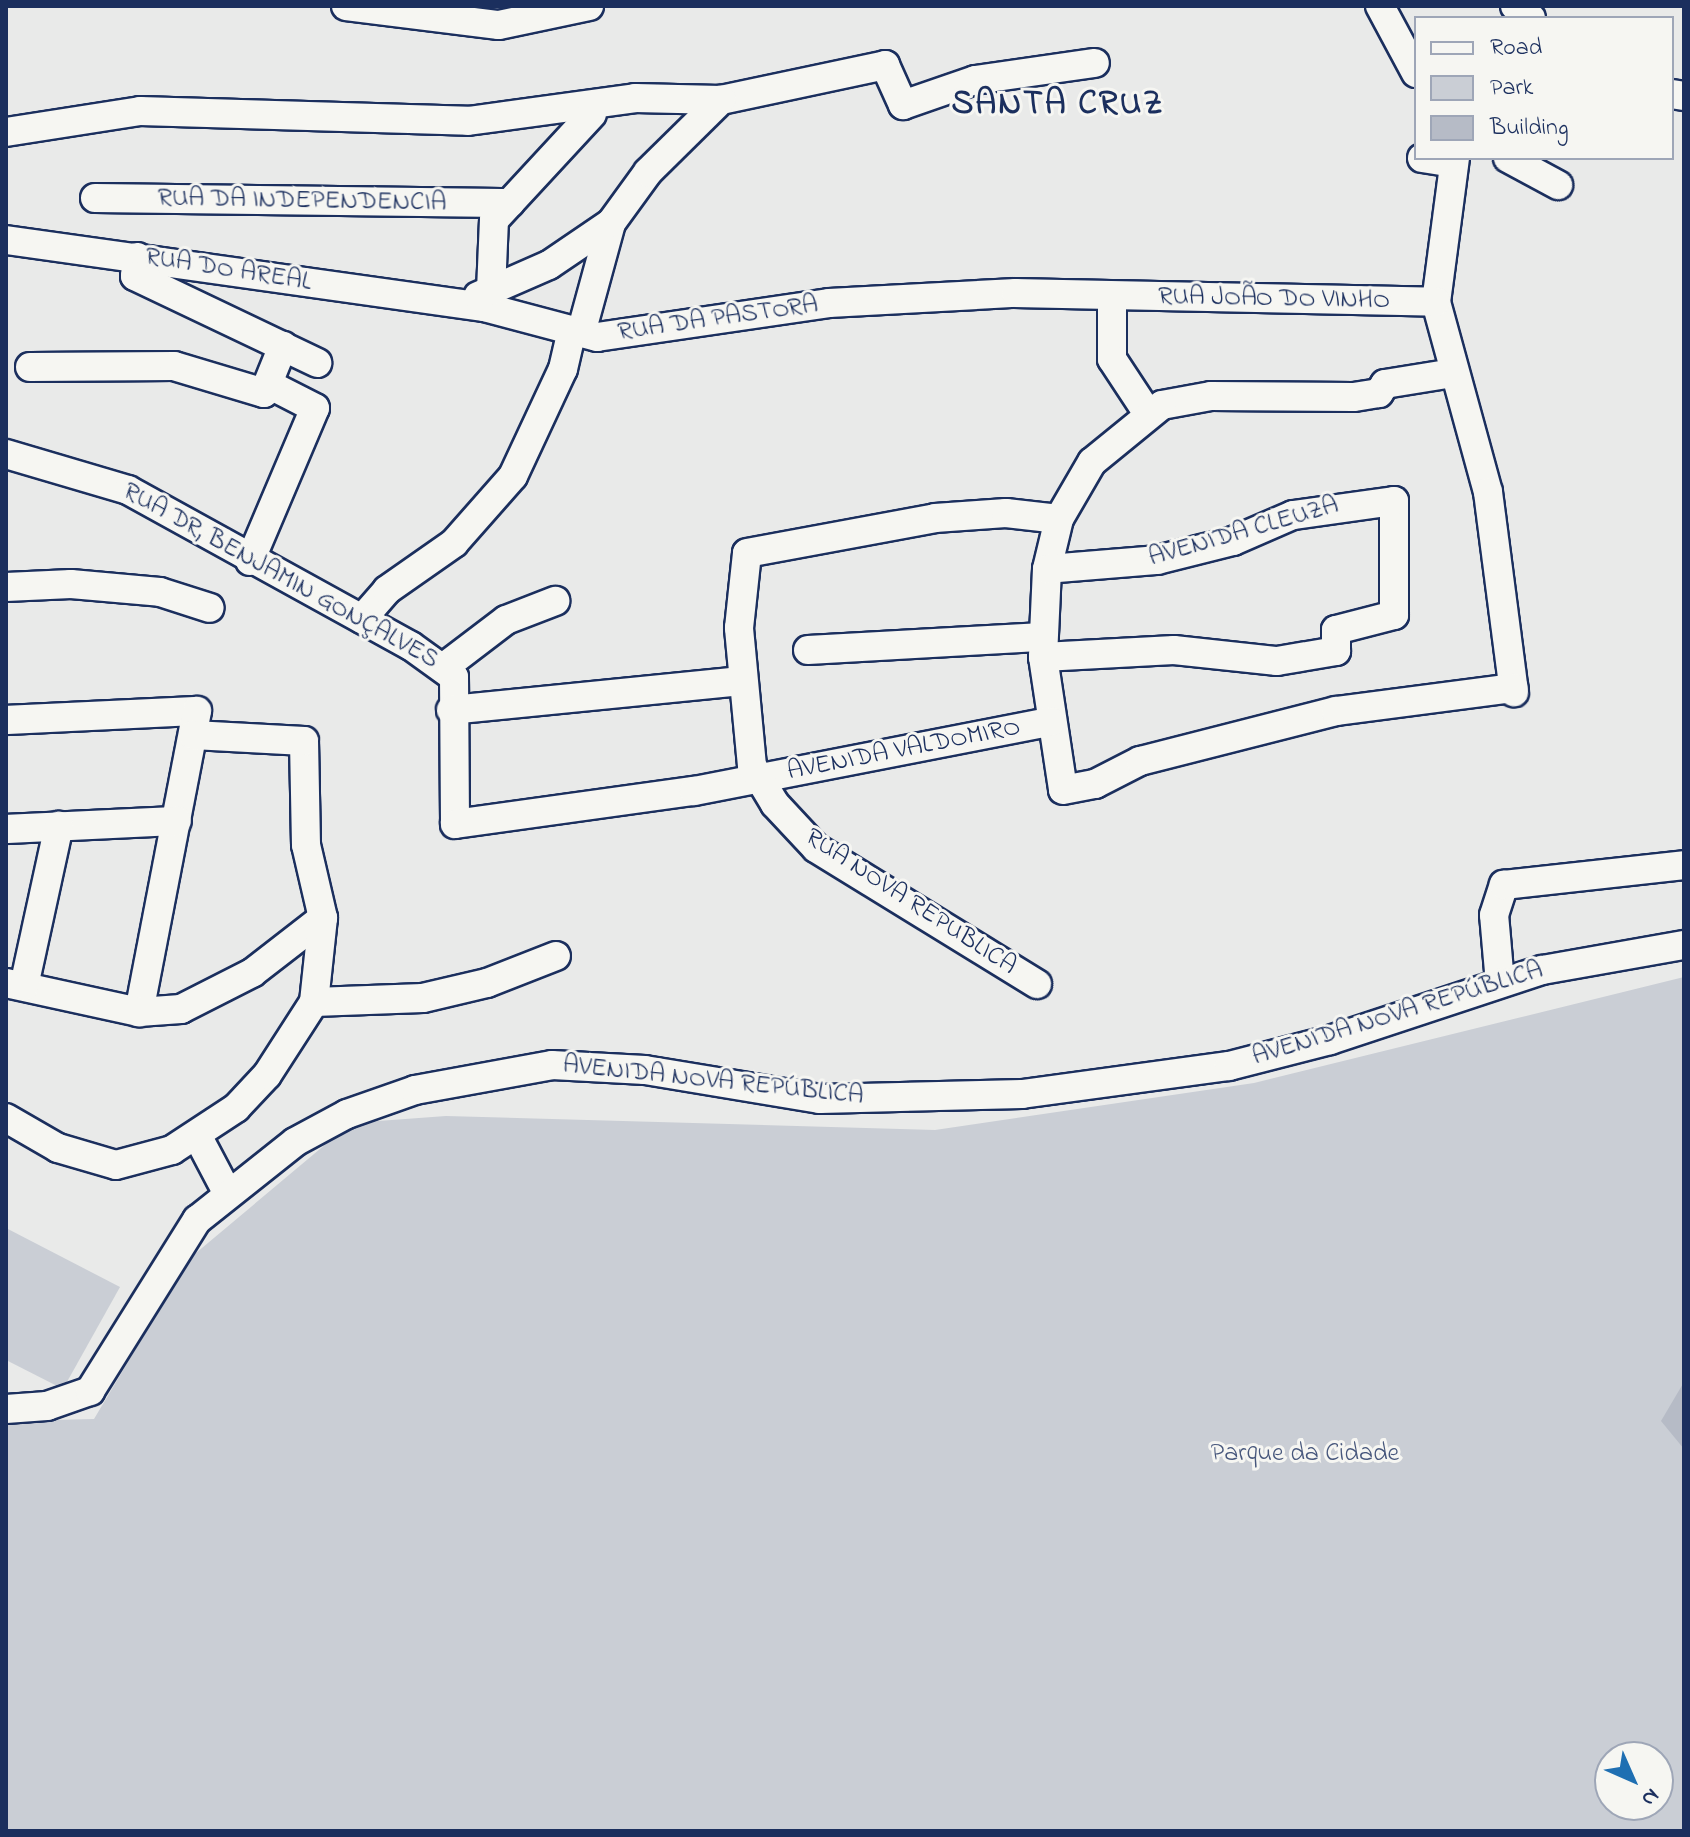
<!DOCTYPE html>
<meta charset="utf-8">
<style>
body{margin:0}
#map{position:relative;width:1690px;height:1837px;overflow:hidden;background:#e9eae9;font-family:"Indie Flower",sans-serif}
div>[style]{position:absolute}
.green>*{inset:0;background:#caced5}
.building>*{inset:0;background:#b6bbc6}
.roads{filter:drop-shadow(2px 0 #1b2f5e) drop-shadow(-2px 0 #1b2f5e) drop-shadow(0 2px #1b2f5e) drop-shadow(0 -2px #1b2f5e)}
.minor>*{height:28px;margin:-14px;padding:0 14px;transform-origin:14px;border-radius:14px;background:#f6f6f2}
span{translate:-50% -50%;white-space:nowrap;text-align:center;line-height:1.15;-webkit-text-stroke:6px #f6f6f2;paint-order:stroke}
.street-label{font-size:26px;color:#1b2f5e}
.park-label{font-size:26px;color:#47577c}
.district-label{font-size:34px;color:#1b2f5e;font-weight:700;letter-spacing:2px}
.frame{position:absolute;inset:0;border:8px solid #1b2f5e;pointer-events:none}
.legend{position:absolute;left:1414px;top:16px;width:260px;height:144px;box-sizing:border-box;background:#f6f6f2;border:2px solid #9ea6b7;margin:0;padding:10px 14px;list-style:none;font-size:24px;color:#1b2f5e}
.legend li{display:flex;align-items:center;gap:16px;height:40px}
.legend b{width:40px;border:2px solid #9ea6b7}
.north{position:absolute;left:1594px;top:1741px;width:80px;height:80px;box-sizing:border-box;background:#f6f6f2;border:2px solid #9ea6b7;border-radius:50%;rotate:135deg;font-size:22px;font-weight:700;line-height:32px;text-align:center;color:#1b2f5e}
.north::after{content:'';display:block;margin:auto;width:28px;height:36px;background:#1f6fb2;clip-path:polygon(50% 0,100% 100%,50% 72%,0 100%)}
</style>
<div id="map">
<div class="green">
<i style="clip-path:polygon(evenodd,1684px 977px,1684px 1831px,6px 1831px,6px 1421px,94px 1419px,190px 1258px,351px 1123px,446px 1116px,935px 1130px,1254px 1083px,1684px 977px,1610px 1757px,1658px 1757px,1658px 1805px,1610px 1805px,1610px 1757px)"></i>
<i style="clip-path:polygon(6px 1228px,120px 1287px,63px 1389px,6px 1360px)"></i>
</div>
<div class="building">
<i style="clip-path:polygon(1684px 1382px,1684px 1449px,1661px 1421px)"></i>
</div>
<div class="roads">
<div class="minor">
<i style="left:346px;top:6px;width:154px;rotate:7.1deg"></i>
<i style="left:499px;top:25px;width:92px;rotate:-11.9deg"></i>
<i style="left:1380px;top:6px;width:76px;rotate:61.8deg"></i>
<i style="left:1515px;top:6px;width:20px;rotate:37deg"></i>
<i style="left:1672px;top:94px;width:12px;rotate:9deg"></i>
<i style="left:6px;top:132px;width:136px;rotate:-8.9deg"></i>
<i style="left:140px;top:111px;width:328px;rotate:1.7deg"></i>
<i style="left:468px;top:121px;width:169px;rotate:-7.8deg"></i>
<i style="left:635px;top:98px;width:86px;rotate:1.3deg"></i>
<i style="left:721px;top:100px;width:168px;rotate:-12deg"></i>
<i style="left:885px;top:65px;width:44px;rotate:65.8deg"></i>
<i style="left:903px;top:105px;width:76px;rotate:-19.1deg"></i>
<i style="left:975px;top:80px;width:121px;rotate:-8.1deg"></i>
<i style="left:1422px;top:158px;width:32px;rotate:9deg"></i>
<i style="left:1455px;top:158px;width:145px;rotate:97.5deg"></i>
<i style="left:1436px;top:302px;width:197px;rotate:74.7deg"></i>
<i style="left:1488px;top:492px;width:202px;rotate:82.6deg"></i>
<i style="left:1508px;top:158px;width:57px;rotate:28.4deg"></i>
<i style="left:95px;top:198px;width:415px;rotate:0.7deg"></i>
<i style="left:6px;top:240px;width:483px;rotate:8deg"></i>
<i style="left:484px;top:307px;width:117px;rotate:14.9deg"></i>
<i style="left:597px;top:337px;width:234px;rotate:-8.3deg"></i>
<i style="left:829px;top:303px;width:187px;rotate:-3.1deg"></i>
<i style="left:1016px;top:293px;width:420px;rotate:1.2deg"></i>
<i style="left:137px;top:257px;width:19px;rotate:96deg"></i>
<i style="left:135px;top:276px;width:202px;rotate:25.5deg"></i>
<i style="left:491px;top:291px;width:71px;rotate:-87.6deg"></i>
<i style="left:494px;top:220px;width:144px;rotate:-47.2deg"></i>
<i style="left:478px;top:296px;width:77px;rotate:-23.6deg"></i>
<i style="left:549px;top:265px;width:75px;rotate:-34.1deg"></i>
<i style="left:1112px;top:298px;width:61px;rotate:90deg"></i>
<i style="left:1112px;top:359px;width:64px;rotate:56.6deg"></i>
<i style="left:581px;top:333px;width:114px;rotate:-74.7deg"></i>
<i style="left:611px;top:223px;width:63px;rotate:-54deg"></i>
<i style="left:648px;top:172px;width:103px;rotate:-44.6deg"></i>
<i style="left:30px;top:367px;width:144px;rotate:-0.4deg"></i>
<i style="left:174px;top:366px;width:94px;rotate:16.7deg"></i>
<i style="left:264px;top:393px;width:51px;rotate:-68deg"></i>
<i style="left:1453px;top:373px;width:69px;rotate:170.8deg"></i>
<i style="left:1385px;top:384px;width:11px;rotate:124deg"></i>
<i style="left:1379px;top:393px;width:26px;rotate:171deg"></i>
<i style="left:1353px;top:397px;width:142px;rotate:-179.6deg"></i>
<i style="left:1211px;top:396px;width:50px;rotate:169.6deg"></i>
<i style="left:1162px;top:405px;width:90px;rotate:140.8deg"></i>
<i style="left:1092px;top:462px;width:66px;rotate:120.1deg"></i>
<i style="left:1059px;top:519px;width:51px;rotate:103.5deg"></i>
<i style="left:1047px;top:569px;width:88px;rotate:92.6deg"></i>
<i style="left:1043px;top:657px;width:134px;rotate:81.4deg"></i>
<i style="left:1063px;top:790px;width:33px;rotate:-11deg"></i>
<i style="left:1095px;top:784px;width:51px;rotate:-27.1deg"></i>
<i style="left:1140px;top:761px;width:202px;rotate:-14.3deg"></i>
<i style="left:1336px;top:711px;width:179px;rotate:-7.4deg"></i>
<i style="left:6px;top:454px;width:127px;rotate:16.4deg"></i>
<i style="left:128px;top:490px;width:323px;rotate:28.9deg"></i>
<i style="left:411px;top:646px;width:53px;rotate:35.8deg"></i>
<i style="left:454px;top:677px;width:147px;rotate:89.6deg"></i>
<i style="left:455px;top:824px;width:241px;rotate:-7.9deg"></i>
<i style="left:694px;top:791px;width:363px;rotate:-11deg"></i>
<i style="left:250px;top:561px;width:166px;rotate:-67deg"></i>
<i style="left:315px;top:408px;width:53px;rotate:-152.9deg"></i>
<i style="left:6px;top:587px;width:65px;rotate:-2.6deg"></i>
<i style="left:71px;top:584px;width:89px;rotate:5.1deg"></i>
<i style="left:160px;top:592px;width:52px;rotate:17.7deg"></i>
<i style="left:362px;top:619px;width:38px;rotate:-49deg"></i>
<i style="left:387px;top:590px;width:82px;rotate:-35deg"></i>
<i style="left:454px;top:543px;width:89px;rotate:-48.6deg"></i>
<i style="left:513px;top:476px;width:118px;rotate:-65deg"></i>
<i style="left:563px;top:369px;width:40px;rotate:-77deg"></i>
<i style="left:808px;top:650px;width:235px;rotate:-3.2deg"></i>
<i style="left:1043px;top:657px;width:131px;rotate:-3.1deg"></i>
<i style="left:1174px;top:650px;width:104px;rotate:6.1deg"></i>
<i style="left:1277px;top:661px;width:60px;rotate:-9.6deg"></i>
<i style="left:1336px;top:651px;width:21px;rotate:-90deg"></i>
<i style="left:1336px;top:630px;width:60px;rotate:-14.5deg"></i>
<i style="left:1394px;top:615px;width:114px;rotate:-90deg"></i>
<i style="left:1394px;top:501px;width:102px;rotate:172.1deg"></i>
<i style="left:1293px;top:515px;width:65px;rotate:156.6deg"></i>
<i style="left:1233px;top:541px;width:78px;rotate:166deg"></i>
<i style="left:1157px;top:560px;width:110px;rotate:175.3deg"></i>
<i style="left:443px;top:668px;width:79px;rotate:-37.3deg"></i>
<i style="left:506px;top:620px;width:53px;rotate:-21.2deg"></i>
<i style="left:451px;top:710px;width:293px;rotate:-5.7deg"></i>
<i style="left:6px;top:720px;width:191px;rotate:-2.7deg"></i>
<i style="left:197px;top:711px;width:307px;rotate:100.9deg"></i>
<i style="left:6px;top:829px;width:171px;rotate:-2.7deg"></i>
<i style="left:6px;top:983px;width:136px;rotate:12.3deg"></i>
<i style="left:139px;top:1012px;width:42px;rotate:-4.1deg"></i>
<i style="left:181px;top:1009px;width:80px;rotate:-26.9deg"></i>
<i style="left:252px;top:973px;width:90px;rotate:-37.8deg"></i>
<i style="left:1500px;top:983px;width:68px;rotate:-95deg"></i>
<i style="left:1494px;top:915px;width:32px;rotate:-72deg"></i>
<i style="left:1504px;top:885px;width:181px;rotate:-6.3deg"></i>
<i style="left:1037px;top:984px;width:259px;rotate:-148.4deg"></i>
<i style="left:816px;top:848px;width:60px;rotate:-133deg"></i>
<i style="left:775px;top:804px;width:44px;rotate:-121.2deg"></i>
<i style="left:752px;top:766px;width:139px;rotate:-95.4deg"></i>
<i style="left:739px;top:628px;width:75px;rotate:-83.9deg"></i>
<i style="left:747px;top:553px;width:191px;rotate:-10.5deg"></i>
<i style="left:935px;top:518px;width:71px;rotate:-4deg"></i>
<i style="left:1006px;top:513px;width:53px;rotate:6.5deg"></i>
<i style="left:24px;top:986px;width:164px;rotate:-77.7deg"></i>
<i style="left:314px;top:1002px;width:109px;rotate:-2.1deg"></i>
<i style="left:423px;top:998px;width:66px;rotate:-13.2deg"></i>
<i style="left:487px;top:983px;width:74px;rotate:-21.4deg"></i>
<i style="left:6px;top:1118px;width:60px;rotate:30deg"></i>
<i style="left:58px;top:1148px;width:60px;rotate:16.3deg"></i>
<i style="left:116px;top:1165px;width:58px;rotate:-15deg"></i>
<i style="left:172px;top:1150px;width:77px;rotate:-33.3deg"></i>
<i style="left:236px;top:1108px;width:45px;rotate:-46.8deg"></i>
<i style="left:267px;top:1075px;width:87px;rotate:-57.2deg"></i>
<i style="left:314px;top:1002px;width:84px;rotate:-83.9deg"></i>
<i style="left:323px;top:918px;width:75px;rotate:-103.1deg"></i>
<i style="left:306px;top:845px;width:104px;rotate:-91.1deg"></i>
<i style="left:304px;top:741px;width:111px;rotate:-176.9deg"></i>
<i style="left:198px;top:1137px;width:64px;rotate:62.2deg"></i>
<i style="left:6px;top:1409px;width:41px;rotate:-4.2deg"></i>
<i style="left:47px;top:1406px;width:46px;rotate:-19.2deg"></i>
<i style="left:90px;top:1391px;width:202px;rotate:-58deg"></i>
<i style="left:197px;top:1220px;width:125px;rotate:-38.5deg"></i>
<i style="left:295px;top:1142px;width:59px;rotate:-28.3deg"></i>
<i style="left:347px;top:1114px;width:72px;rotate:-19.4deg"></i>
<i style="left:415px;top:1090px;width:139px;rotate:-10.3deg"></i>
<i style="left:552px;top:1065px;width:93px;rotate:3.1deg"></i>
<i style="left:645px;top:1070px;width:177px;rotate:9.4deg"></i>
<i style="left:820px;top:1099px;width:202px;rotate:-1.4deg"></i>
<i style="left:1022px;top:1094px;width:209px;rotate:-7.7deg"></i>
<i style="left:1229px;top:1066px;width:104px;rotate:-14.4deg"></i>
<i style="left:1330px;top:1040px;width:223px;rotate:-18.3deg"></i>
<i style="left:1542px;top:970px;width:144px;rotate:-10deg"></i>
</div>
</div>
<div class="street-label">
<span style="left:302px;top:202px;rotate:1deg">RUA DA INDEPENDENCIA</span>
<span style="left:228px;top:271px;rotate:9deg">RUA DO AREAL</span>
<span style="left:1274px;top:300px;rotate:1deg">RUA JOÃO DO VINHO</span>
<span style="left:718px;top:320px;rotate:-8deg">RUA DA PASTORA</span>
<span style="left:1244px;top:533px;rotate:-16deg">AVENIDA CLEUZA</span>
<span style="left:280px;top:577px;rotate:29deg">RUA DR, BENJAMIN GONÇALVES</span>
<span style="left:904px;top:751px;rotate:-11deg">AVENIDA VALDOMIRO</span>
<span style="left:910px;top:903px;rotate:33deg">RUA NOVA REPUBLICA</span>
<span style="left:1398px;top:1015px;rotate:-17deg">AVENIDA NOVA REPÚBLICA</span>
<span style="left:713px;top:1082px;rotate:6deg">AVENIDA NOVA REPÚBLICA</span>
</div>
<div class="park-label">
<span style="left:1305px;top:1455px">Parque da Cidade</span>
</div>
<div class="district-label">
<span style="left:1058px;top:106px">SANTA CRUZ</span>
</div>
<div class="frame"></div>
<ul class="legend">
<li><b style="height:10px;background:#f6f6f2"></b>Road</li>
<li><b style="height:22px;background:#caced5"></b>Park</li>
<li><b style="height:22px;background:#b6bbc6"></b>Building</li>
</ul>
<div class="north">N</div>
</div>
